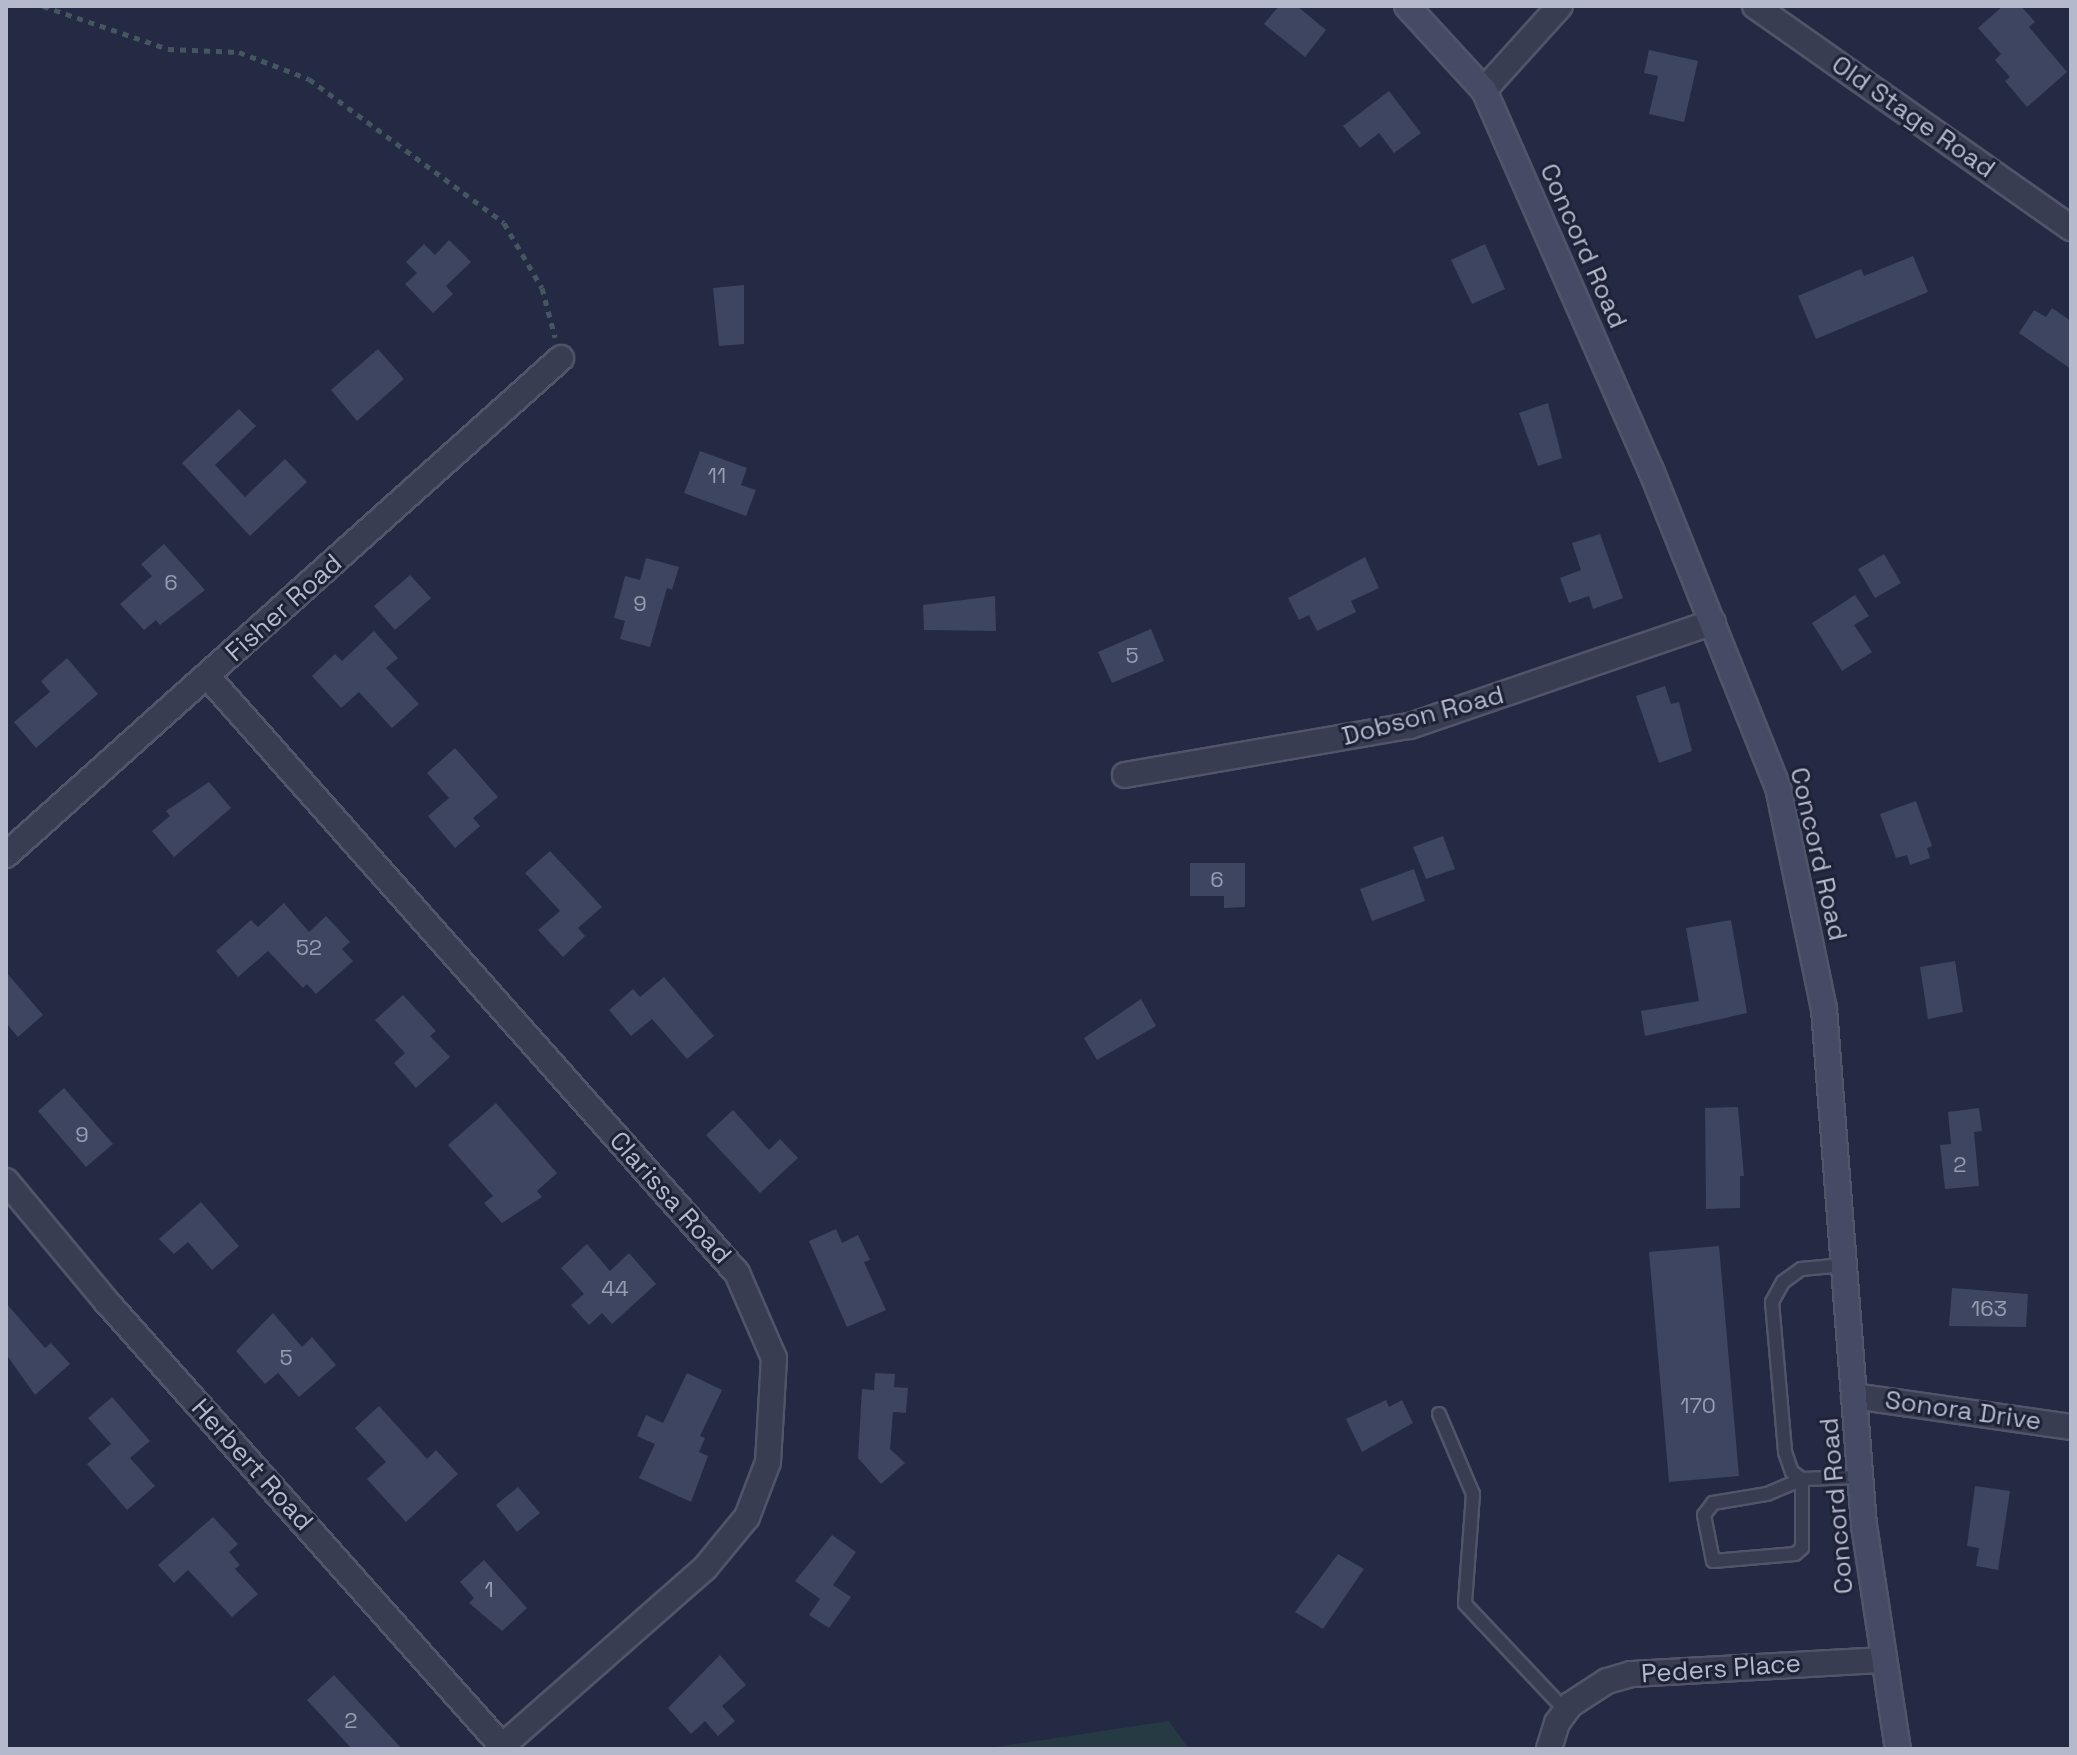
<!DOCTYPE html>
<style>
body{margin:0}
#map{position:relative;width:2077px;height:1755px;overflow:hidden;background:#242a43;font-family:"Space Grotesk",sans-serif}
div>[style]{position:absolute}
.green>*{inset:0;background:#263a43}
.building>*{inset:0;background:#3e4560}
.path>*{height:5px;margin-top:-2.5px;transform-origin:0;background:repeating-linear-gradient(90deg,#445760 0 6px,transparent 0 12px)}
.roads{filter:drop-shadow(2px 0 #505569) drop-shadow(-2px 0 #505569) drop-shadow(0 2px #505569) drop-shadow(0 -2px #505569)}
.lane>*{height:12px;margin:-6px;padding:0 6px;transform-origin:6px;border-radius:6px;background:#383d52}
.street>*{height:24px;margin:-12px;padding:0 12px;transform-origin:12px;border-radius:12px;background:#383d52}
.secondary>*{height:24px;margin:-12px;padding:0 12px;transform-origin:12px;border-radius:12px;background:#464b65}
span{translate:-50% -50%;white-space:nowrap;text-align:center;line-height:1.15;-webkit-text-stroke:6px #1d2237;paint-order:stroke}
.number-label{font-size:22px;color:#979cb1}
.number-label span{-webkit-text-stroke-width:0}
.street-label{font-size:26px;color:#b5b9cc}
.frame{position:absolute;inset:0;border:8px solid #b5b9cc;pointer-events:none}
</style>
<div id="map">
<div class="green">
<i style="clip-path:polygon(1169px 1721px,1189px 1749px,982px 1749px)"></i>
</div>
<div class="building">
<i style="clip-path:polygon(1279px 6px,1297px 6px,1326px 30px,1305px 57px,1264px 24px)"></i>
<i style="clip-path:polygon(2003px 6px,2021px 6px,2035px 22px,2029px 27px,2067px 72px,2027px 107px,2005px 81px,2010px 77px,1995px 60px,2001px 54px,1978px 28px)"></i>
<i style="clip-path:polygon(1649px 50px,1698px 61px,1684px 122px,1649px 114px,1658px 76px,1644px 73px)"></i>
<i style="clip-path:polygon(1389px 91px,1421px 133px,1394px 153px,1379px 133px,1360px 148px,1343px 126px)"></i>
<i style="clip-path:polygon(449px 240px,471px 262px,446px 286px,453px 294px,433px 313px,405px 284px,417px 273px,406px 262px,424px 244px,435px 255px)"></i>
<i style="clip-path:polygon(1485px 244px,1505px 289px,1472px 304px,1451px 260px)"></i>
<i style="clip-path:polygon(1913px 256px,1928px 292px,1816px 339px,1798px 296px,1861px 269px,1864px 276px)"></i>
<i style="clip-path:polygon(744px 285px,744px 344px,719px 346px,713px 288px)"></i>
<i style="clip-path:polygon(2052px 308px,2071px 321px,2071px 369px,2019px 333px,2034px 310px,2046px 317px)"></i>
<i style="clip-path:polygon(378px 349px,404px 379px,357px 421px,331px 390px)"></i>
<i style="clip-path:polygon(1548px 403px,1562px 458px,1538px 466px,1519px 413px)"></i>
<i style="clip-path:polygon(239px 409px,256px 426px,215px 465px,245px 497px,285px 459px,307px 482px,250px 536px,182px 463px)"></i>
<i style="clip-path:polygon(700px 451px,747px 468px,741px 485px,756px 490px,746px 516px,684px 493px)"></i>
<i style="clip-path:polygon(1600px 534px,1623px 598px,1593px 609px,1589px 596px,1569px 603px,1560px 578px,1581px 570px,1572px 543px)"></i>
<i style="clip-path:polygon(164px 544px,205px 590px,160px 625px,156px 620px,144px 630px,120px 604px,152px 576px,141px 564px)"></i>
<i style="clip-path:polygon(1884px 554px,1901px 583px,1875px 598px,1858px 569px)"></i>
<i style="clip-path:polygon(1365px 557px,1379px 588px,1351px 601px,1356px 612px,1317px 631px,1309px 615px,1299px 620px,1288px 598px)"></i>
<i style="clip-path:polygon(646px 558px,679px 567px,672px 590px,667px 588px,650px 647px,620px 639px,625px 621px,614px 618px,625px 576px,640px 580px)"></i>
<i style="clip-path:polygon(410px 575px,431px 598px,395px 630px,374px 606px)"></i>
<i style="clip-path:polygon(1855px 595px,1869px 616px,1854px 625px,1872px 652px,1842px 671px,1812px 623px)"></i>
<i style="clip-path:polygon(995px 596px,996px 631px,924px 630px,923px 605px)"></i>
<i style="clip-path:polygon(1151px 629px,1164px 661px,1112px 683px,1098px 652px)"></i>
<i style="clip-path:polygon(374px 631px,398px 658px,386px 668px,419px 704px,392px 728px,359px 692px,341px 708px,312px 676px,335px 654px,342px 661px)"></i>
<i style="clip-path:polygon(67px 658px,98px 694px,36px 748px,14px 722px,50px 692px,41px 681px)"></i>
<i style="clip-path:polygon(1665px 686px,1671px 704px,1679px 702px,1692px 751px,1659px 763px,1636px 696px)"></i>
<i style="clip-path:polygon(455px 748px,498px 797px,473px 818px,480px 826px,455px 848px,428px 816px,449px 798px,427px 773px)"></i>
<i style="clip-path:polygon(209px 782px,231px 808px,174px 857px,152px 831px,170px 816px,166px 811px)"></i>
<i style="clip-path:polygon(1916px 801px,1932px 846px,1927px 848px,1930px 858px,1910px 865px,1907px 855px,1896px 858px,1880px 814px)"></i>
<i style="clip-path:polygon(1443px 836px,1455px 869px,1426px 879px,1413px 847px)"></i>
<i style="clip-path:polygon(550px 851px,602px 907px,578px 928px,585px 936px,563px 957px,538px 930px,560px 911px,525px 873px)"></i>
<i style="clip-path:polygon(1190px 863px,1245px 863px,1245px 907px,1224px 908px,1224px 896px,1190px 896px)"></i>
<i style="clip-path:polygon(1414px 869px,1425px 901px,1372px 921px,1360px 889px)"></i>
<i style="clip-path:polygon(284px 903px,309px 932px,326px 916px,350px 942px,342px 949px,353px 961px,316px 994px,307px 984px,303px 988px,268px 951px,238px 977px,216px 951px,251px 920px,258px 927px)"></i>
<i style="clip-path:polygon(1731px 920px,1747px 1013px,1645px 1036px,1641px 1011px,1699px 1001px,1686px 928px)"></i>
<i style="clip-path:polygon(1955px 961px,1963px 1012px,1928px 1019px,1920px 967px)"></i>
<i style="clip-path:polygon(6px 972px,43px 1015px,18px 1037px,6px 1023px)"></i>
<i style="clip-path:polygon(664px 977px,714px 1036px,687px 1059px,652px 1019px,631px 1036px,609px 1010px,633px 989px,640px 997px)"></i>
<i style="clip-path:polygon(403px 995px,436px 1031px,430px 1036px,450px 1057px,416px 1088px,394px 1063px,405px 1053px,375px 1020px)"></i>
<i style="clip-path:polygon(1141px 999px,1156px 1026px,1097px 1060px,1084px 1038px)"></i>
<i style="clip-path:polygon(64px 1088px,113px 1144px,86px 1167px,38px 1111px)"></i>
<i style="clip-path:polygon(496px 1103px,557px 1173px,537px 1191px,542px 1197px,502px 1223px,484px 1203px,493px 1196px,448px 1145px)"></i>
<i style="clip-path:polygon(1738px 1107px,1744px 1176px,1740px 1176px,1740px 1208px,1706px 1209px,1705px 1108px)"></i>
<i style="clip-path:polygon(1979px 1108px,1982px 1131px,1974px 1132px,1979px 1186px,1945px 1189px,1940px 1145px,1951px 1144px,1948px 1112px)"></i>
<i style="clip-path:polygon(733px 1110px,769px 1150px,780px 1139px,798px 1158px,760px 1193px,706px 1135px)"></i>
<i style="clip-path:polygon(201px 1202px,239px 1246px,212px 1270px,188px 1242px,174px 1254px,159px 1239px)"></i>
<i style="clip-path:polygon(836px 1229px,842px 1243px,858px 1235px,870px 1260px,864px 1262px,886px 1310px,847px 1327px,809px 1241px)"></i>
<i style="clip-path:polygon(587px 1244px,610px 1271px,629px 1253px,656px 1284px,612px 1324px,602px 1313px,589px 1325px,571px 1305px,584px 1294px,561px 1268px)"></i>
<i style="clip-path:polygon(1719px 1246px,1739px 1476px,1669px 1482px,1649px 1252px)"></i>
<i style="clip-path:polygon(1952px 1288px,2028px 1294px,2026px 1327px,1949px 1326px)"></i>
<i style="clip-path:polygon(6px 1303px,45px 1348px,51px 1343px,70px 1364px,35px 1395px,6px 1354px)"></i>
<i style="clip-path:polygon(273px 1313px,302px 1347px,312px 1337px,336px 1365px,299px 1397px,278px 1373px,265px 1384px,236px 1351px)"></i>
<i style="clip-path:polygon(687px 1373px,722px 1390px,700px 1436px,705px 1438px,699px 1452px,708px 1456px,691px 1502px,639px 1478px,655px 1444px,637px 1436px,646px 1415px,663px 1423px)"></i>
<i style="clip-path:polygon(875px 1373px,895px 1374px,894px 1387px,908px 1388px,906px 1413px,893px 1412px,890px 1449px,905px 1463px,881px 1484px,858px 1458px,862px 1389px,874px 1390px)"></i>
<i style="clip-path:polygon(112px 1397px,150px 1441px,130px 1458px,155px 1486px,127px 1510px,87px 1464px,111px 1444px,88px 1418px)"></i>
<i style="clip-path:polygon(1386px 1400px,1389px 1407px,1402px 1400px,1413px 1423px,1362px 1452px,1346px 1419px)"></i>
<i style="clip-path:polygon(379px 1406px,427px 1459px,436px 1450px,458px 1474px,406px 1522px,367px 1479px,386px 1462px,355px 1428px)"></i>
<i style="clip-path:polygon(1975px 1486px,2010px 1491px,1998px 1570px,1976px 1566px,1979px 1548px,1967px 1546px)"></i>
<i style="clip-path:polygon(518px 1487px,540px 1513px,517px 1532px,496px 1505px)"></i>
<i style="clip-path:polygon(213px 1517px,238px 1544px,229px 1552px,240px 1565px,235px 1569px,258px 1594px,232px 1617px,188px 1570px,174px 1583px,158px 1565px)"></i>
<i style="clip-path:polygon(832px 1535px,856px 1552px,833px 1585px,851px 1597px,829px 1628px,809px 1615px,820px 1599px,795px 1581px)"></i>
<i style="clip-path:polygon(1338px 1554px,1364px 1569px,1323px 1629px,1295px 1612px)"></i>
<i style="clip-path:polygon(484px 1560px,527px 1608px,502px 1631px,469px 1603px,474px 1598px,460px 1582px)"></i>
<i style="clip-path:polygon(720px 1655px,746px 1685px,722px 1706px,735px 1721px,718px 1736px,705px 1721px,691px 1734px,668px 1708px)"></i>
<i style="clip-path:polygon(334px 1675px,402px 1749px,352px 1749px,307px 1700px)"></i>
</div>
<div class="path">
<i style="left:43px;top:6px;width:132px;rotate:19deg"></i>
<i style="left:168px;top:49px;width:71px;rotate:2.4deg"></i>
<i style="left:239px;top:52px;width:75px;rotate:21.1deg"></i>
<i style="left:309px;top:79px;width:242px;rotate:36.4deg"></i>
<i style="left:504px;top:223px;width:75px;rotate:59.7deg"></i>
<i style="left:542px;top:288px;width:51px;rotate:75.1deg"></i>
</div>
<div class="roads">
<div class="lane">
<i style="left:1844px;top:1265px;width:43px;rotate:174.7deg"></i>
<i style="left:1801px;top:1269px;width:22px;rotate:144deg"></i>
<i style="left:1783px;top:1282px;width:23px;rotate:119deg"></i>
<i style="left:1772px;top:1302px;width:151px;rotate:85deg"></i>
<i style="left:1785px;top:1452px;width:21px;rotate:71deg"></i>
<i style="left:1792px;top:1472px;width:12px;rotate:35deg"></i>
<i style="left:1802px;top:1479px;width:59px;rotate:-1.9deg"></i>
<i style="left:1439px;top:1414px;width:87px;rotate:67deg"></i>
<i style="left:1473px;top:1494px;width:110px;rotate:94.2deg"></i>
<i style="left:1465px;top:1604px;width:147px;rotate:46.7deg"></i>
<i style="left:1802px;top:1479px;width:69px;rotate:90deg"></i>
<i style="left:1802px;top:1548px;width:9px;rotate:139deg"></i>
<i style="left:1795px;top:1554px;width:82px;rotate:175.1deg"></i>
<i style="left:1713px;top:1561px;width:47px;rotate:-101.1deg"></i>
<i style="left:1704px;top:1515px;width:15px;rotate:-53deg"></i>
<i style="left:1713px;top:1503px;width:55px;rotate:-9.5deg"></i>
<i style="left:1767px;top:1494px;width:38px;rotate:-23deg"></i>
</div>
<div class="street">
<i style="left:1755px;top:6px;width:386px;rotate:35.1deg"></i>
<i style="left:1484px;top:90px;width:113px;rotate:-47.9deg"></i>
<i style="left:208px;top:677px;width:797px;rotate:48.41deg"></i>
<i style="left:737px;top:1273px;width:93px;rotate:66.5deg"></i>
<i style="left:774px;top:1358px;width:104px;rotate:93.3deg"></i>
<i style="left:768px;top:1462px;width:59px;rotate:110.9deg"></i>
<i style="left:747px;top:1517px;width:66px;rotate:129.5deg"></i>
<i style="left:705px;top:1568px;width:274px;rotate:138.7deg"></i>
<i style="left:1125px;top:775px;width:289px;rotate:-9.8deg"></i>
<i style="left:1410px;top:726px;width:320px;rotate:-18.9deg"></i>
<i style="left:6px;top:855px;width:745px;rotate:-41.84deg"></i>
<i style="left:6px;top:1181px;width:155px;rotate:50.2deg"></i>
<i style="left:105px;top:1300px;width:597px;rotate:48.33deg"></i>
<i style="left:1854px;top:1396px;width:219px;rotate:8.1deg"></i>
<i style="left:1549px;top:1749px;width:27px;rotate:-73deg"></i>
<i style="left:1557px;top:1723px;width:22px;rotate:-54deg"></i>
<i style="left:1570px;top:1705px;width:44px;rotate:-33deg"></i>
<i style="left:1607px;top:1681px;width:25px;rotate:-16deg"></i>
<i style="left:1631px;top:1674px;width:250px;rotate:-3.2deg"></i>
</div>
<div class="secondary">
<i style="left:1407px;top:6px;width:114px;rotate:47.5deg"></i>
<i style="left:1484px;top:90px;width:415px;rotate:66.3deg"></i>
<i style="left:1651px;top:470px;width:341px;rotate:68.2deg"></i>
<i style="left:1778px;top:787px;width:227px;rotate:78.3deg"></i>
<i style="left:1824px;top:1009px;width:518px;rotate:85.57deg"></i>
<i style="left:1864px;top:1525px;width:227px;rotate:81.4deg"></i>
</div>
</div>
<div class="number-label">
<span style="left:717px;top:476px">11</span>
<span style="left:171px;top:583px">6</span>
<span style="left:640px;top:604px">9</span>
<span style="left:1132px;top:656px">5</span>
<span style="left:1217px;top:880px">6</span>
<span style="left:309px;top:948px">52</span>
<span style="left:82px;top:1135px">9</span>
<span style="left:1960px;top:1165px">2</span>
<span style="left:615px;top:1289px">44</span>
<span style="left:1989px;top:1309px">163</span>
<span style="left:286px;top:1358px">5</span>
<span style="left:1698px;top:1406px">170</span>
<span style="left:489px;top:1590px">1</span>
<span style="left:351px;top:1721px">2</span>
</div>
<div class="street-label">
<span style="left:1913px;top:117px;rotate:35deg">Old Stage Road</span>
<span style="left:1583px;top:246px;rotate:66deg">Concord Road</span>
<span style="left:284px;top:608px;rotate:-42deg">Fisher Road</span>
<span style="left:1423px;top:716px;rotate:-15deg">Dobson Road</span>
<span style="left:1818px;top:854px;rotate:77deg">Concord Road</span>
<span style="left:670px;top:1198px;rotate:48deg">Clarissa Road</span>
<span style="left:1963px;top:1411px;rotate:8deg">Sonora Drive</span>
<span style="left:252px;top:1465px;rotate:48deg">Herbert Road</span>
<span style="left:1837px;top:1506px;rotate:-95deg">Concord Road</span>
<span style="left:1721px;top:1669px;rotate:-4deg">Peders Place</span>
</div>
<div class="frame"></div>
</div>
